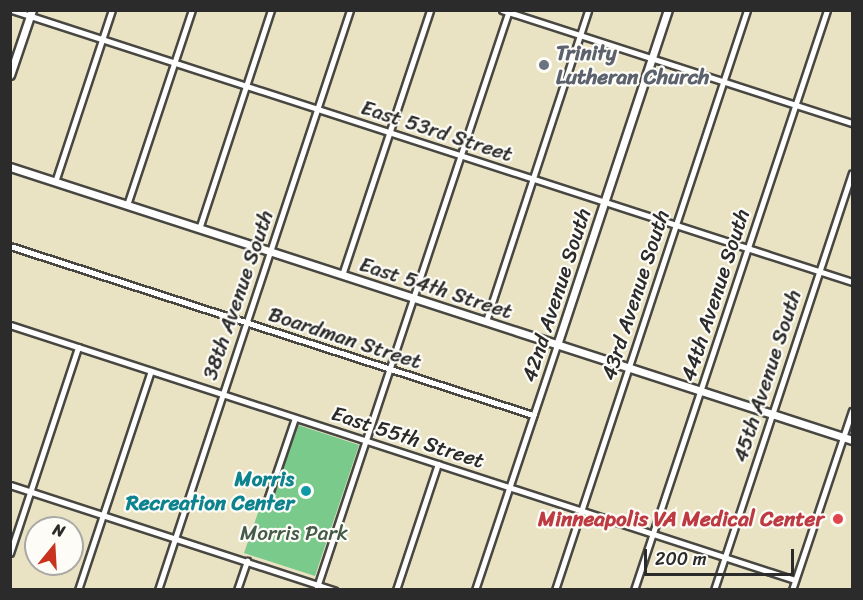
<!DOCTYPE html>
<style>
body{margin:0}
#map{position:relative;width:863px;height:600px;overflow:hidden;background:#e9e3c3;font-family:Sriracha,sans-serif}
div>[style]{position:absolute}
.green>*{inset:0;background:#7aca8b}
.roads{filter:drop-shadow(2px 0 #484742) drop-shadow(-2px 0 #484742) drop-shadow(0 2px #484742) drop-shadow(0 -2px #484742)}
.minor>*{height:5px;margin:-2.5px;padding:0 2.5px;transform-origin:2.5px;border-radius:2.5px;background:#fff}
.tertiary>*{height:7px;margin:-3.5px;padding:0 3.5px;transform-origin:3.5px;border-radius:3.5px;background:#fff}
.dots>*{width:16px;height:16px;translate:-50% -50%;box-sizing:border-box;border:3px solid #fdfcf7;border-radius:50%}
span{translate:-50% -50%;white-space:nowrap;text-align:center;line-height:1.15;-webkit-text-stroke:4.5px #fdfcf7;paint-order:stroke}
.worship-label{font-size:21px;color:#5b616d;font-weight:700}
.left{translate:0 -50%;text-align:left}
.street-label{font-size:21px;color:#2b2b2b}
.culture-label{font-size:21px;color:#0d838f;font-weight:700}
.right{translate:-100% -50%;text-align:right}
.health-label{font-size:21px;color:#be3a42;font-weight:700}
.park-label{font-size:21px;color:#435b48}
.frame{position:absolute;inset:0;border:12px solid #2b2b2b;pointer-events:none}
.north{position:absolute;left:24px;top:516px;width:60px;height:60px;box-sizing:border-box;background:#fdfcf7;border:2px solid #a9a8a5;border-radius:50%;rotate:18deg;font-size:16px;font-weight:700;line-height:24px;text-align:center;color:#2b2b2b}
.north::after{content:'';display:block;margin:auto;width:21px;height:27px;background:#c8321e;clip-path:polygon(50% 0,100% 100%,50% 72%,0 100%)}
.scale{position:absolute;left:644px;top:549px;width:150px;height:27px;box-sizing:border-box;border:3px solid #2b2b2b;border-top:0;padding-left:8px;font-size:18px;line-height:21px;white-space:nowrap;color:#2b2b2b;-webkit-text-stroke:4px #fdfcf7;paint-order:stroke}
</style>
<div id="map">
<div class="green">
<i style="clip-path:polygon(298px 425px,359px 445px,315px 576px,244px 553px,260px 507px,269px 509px)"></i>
</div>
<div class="roads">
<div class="minor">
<i style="left:12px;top:10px;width:883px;rotate:17.94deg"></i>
<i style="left:502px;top:10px;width:368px;rotate:17.9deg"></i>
<i style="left:55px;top:182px;width:181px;rotate:-71.7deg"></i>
<i style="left:127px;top:205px;width:206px;rotate:-71.6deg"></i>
<i style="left:199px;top:229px;width:231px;rotate:-71.8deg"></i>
<i style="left:10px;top:246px;width:550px;rotate:17.91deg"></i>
<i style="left:342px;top:275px;width:279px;rotate:-71.6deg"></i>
<i style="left:486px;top:321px;width:327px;rotate:-71.8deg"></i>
<i style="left:10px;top:325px;width:825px;rotate:18deg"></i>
<i style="left:10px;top:485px;width:341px;rotate:18deg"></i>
<i style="left:265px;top:506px;width:93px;rotate:-71.2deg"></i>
<i style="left:10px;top:553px;width:217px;rotate:-71.7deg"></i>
<i style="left:78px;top:590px;width:231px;rotate:-71.6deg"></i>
<i style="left:158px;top:590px;width:611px;rotate:-71.68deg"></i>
<i style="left:237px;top:590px;width:31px;rotate:-71deg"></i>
<i style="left:316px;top:590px;width:611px;rotate:-71.59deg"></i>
<i style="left:396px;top:590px;width:133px;rotate:-71.6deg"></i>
<i style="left:475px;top:590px;width:258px;rotate:-71.5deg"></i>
<i style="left:555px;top:590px;width:611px;rotate:-71.68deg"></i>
<i style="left:634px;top:590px;width:611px;rotate:-71.59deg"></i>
<i style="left:714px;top:590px;width:439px;rotate:-71.7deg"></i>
<i style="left:792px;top:590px;width:189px;rotate:-71.5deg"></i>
</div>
<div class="tertiary">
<i style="left:10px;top:75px;width:69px;rotate:-71.3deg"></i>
<i style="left:10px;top:167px;width:885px;rotate:17.96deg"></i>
<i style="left:557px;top:345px;width:353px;rotate:-71.7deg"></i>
</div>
</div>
<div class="dots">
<i style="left:544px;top:65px;background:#6b7280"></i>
<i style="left:306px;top:491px;background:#0f9aa8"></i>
<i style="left:838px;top:519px;background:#e0444e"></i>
</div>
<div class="worship-label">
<span class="left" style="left:556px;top:65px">Trinity<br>Lutheran Church</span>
</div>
<div class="street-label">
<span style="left:437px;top:131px;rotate:18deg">East 53rd Street</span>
<span style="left:436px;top:288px;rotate:18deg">East 54th Street</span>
<span style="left:238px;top:295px;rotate:-71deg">38th Avenue South</span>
<span style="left:556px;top:295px;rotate:-72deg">42nd Avenue South</span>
<span style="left:635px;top:295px;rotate:-72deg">43rd Avenue South</span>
<span style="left:715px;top:295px;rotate:-72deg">44th Avenue South</span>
<span style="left:345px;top:338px;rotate:18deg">Boardman Street</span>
<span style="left:767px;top:376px;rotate:-72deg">45th Avenue South</span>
<span style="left:408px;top:437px;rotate:18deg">East 55th Street</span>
</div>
<div class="culture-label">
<span class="right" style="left:294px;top:491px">Morris<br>Recreation Center</span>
</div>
<div class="health-label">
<span class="right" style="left:824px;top:519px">Minneapolis VA Medical Center</span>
</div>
<div class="park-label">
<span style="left:294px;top:533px">Morris Park</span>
</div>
<div class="frame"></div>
<div class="north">N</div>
<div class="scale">200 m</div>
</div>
